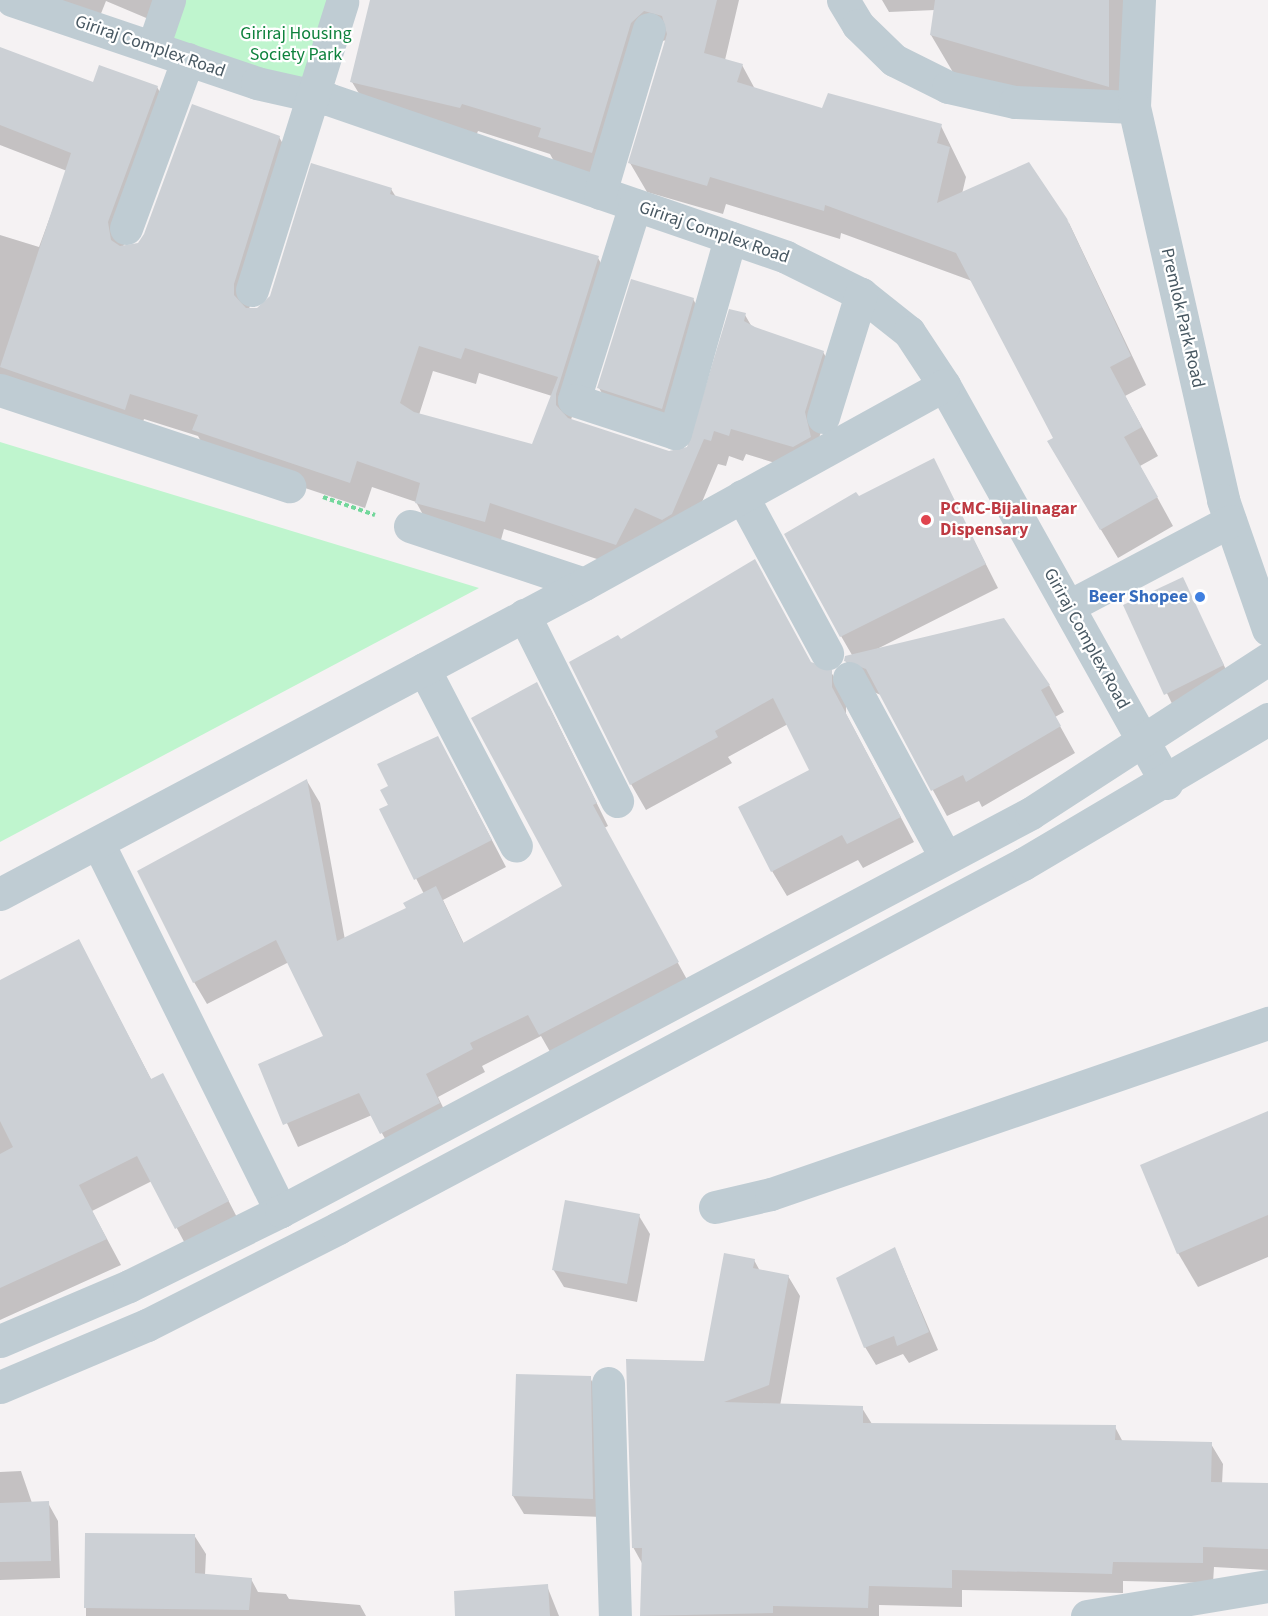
<!DOCTYPE html>
<style>
body{margin:0}
#map{position:relative;width:1268px;height:1616px;overflow:hidden;background:#f5f2f3;font-family:"Source Sans 3",sans-serif}
div>[style]{position:absolute}
.green>*{inset:0;background:#bff5ce}
.shadow>*{inset:0;background:#0003}
.building>*{inset:0;background:#ccd0d5}
.path>*{height:4px;margin-top:-2px;transform-origin:0;background:repeating-linear-gradient(90deg,#72d79b 0 4.5px,transparent 0 7.5px)}
.minor>*{height:33px;margin:-16.5px;padding:0 16.5px;transform-origin:16.5px;border-radius:16.5px;background:#bfccd3}
.dots>*{width:16px;height:16px;translate:-50% -50%;box-sizing:border-box;border:3px solid #fff;border-radius:50%}
span{translate:-50% -50%;white-space:nowrap;text-align:center;line-height:1.15;-webkit-text-stroke:4.5px #fff;paint-order:stroke}
.park-label{font-size:18px;color:#0e823d}
.street-label{font-size:18px;color:#485862}
.health-label{font-size:18px;color:#be3a42;font-weight:700}
.left{translate:0 -50%;text-align:left}
.shop-label{font-size:18px;color:#366cbe;font-weight:700}
.right{translate:-100% -50%;text-align:right}
</style>
<div id="map">
<div class="green">
<i style="clip-path:polygon(169px 0,355px 0,328px 99px,153px 47px)"></i>
<i style="clip-path:polygon(0 442px,479px 588px,0 842px)"></i>
</div>
<div class="shadow">
<i style="clip-path:polygon(51px 0,159px 0,151px 20px,106px 1px,98px 21px)"></i>
<i style="clip-path:polygon(371px 0,739px 0,725px 60px,742px 65px,755px 89px,823px 110px,941px 126px,966px 177px,962px 194px,1069px 223px,1146px 385px,1125px 396px,1158px 456px,1140px 466px,1173px 526px,1118px 558px,1065px 470px,1055px 438px,972px 281px,841px 233px,840px 239px,726px 204px,723px 214px,647px 192px,630px 163px,667px 40px,653px 43px,609px 181px,556px 165px,550px 154px,478px 131px,476px 136px,369px 110px,352px 82px)"></i>
<i style="clip-path:polygon(882px 0,1124px 0,1130px 125px,954px 74px,931px 35px,935px 10px,889px 12px)"></i>
<i style="clip-path:polygon(evenodd,0 60px,94px 84px,157px 87px,172px 113px,123px 247px,138px 244px,279px 137px,294px 163px,249px 309px,257px 310px,391px 189px,396px 197px,598px 258px,613px 284px,571px 420px,669px 452px,689px 448px,745px 315px,752px 327px,823px 352px,838px 378px,808px 473px,746px 454px,743px 461px,729px 456px,726px 466px,718px 464px,686px 540px,631px 570px,504px 529px,499px 547px,431px 529px,416px 502px,372px 487px,365px 508px,209px 456px,198px 436px,144px 419px,139px 435px,0 376px,0 235px,39px 247px,67px 171px,0 145px,0 60px,433px 371px,476px 384px,479px 373px,552px 396px,533px 446px,419px 415px,433px 371px)"></i>
<i style="clip-path:polygon(693px 299px,708px 326px,677px 435px,614px 414px,599px 388px)"></i>
<i style="clip-path:polygon(933px 460px,998px 588px,875px 650px,1049px 685px,1064px 712px,1055px 717px,1075px 753px,982px 807px,979px 801px,947px 816px,881px 695px,861px 687px,845px 660px,852px 655px,841px 636px,858px 498px)"></i>
<i style="clip-path:polygon(1182px 579px,1233px 684px,1176px 712px,1125px 606px)"></i>
<i style="clip-path:polygon(620px 641px,811px 664px,831px 672px,846px 697px,846px 714px,914px 842px,863px 868px,858px 860px,787px 896px,772px 871px,811px 771px,788px 724px,728px 757px,732px 763px,646px 810px,631px 784px)"></i>
<i style="clip-path:polygon(549px 706px,608px 826px,604px 828px,690px 985px,553px 1057px,541px 1036px,482px 1066px,485px 1072px,438px 1097px,452px 1126px,394px 1155px,372px 1115px,298px 1147px,260px 1065px,325px 1037px,289px 962px,207px 1004px,194px 982px,307px 781px,320px 803px,345px 940px,408px 909px,424px 894px,381px 810px,452px 764px,506px 867px,443px 900px,464px 944px,564px 886px)"></i>
<i style="clip-path:polygon(79px 941px,152px 1081px,177px 1101px,242px 1227px,190px 1253px,152px 1181px,92px 1211px,121px 1265px,0 1320px,0 982px)"></i>
<i style="clip-path:polygon(1268px 1113px,1268px 1257px,1198px 1287px,1178px 1253px)"></i>
<i style="clip-path:polygon(639px 1216px,650px 1234px,637px 1302px,564px 1287px,553px 1269px)"></i>
<i style="clip-path:polygon(895px 1249px,938px 1350px,909px 1363px,903px 1354px,876px 1365px,865px 1347px)"></i>
<i style="clip-path:polygon(754px 1260px,760px 1271px,788px 1276px,800px 1296px,780px 1406px,862px 1408px,872px 1424px,1115px 1427px,1123px 1442px,1211px 1444px,1223px 1464px,1222px 1484px,1268px 1485px,1268px 1570px,1214px 1567px,1213px 1583px,1123px 1581px,1123px 1593px,962px 1590px,962px 1607px,879px 1605px,879px 1616px,641px 1616px,643px 1565px,633px 1547px,705px 1363px)"></i>
<i style="clip-path:polygon(518px 1376px,590px 1378px,600px 1395px,602px 1517px,524px 1514px,513px 1496px)"></i>
<i style="clip-path:polygon(21px 1471px,32px 1503px,48px 1503px,58px 1521px,60px 1578px,0 1580px,0 1472px)"></i>
<i style="clip-path:polygon(86px 1535px,194px 1535px,206px 1554px,205px 1575px,251px 1579px,258px 1592px,286px 1594px,289px 1599px,360px 1605px,366px 1616px,86px 1616px)"></i>
<i style="clip-path:polygon(547px 1586px,559px 1616px,480px 1616px)"></i>
</div>
<div class="building">
<i style="clip-path:polygon(370px 0,717px 0,704px 53px,743px 64px,737px 82px,822px 108px,828px 93px,942px 124px,937px 143px,950px 147px,937px 203px,1029px 162px,1070px 223px,1067px 219px,1131px 356px,1110px 367px,1142px 427px,1124px 437px,1158px 497px,1100px 530px,1047px 441px,1053px 438px,956px 253px,825px 205px,824px 211px,710px 177px,707px 186px,628px 163px,667px 34px,662px 16px,644px 11px,631px 23px,592px 153px,538px 137px,541px 128px,462px 104px,460px 108px,350px 82px)"></i>
<i style="clip-path:polygon(935px 0,1109px 0,1109px 87px,930px 35px)"></i>
<i style="clip-path:polygon(evenodd,0 47px,93px 82px,99px 65px,158px 86px,108px 222px,111px 240px,120px 246px,138px 243px,144px 234px,192px 104px,280px 136px,234px 284px,234px 295px,246px 308px,257px 308px,270px 296px,311px 163px,392px 188px,390px 194px,599px 256px,556px 394px,556px 405px,568px 418px,669px 451px,687px 447px,729px 309px,746px 313px,744px 321px,755px 327px,824px 351px,805px 412px,811px 437px,793px 447px,731px 429px,729px 436px,714px 431px,711px 441px,704px 439px,672px 514px,662px 520px,635px 508px,616px 545px,490px 503px,485px 522px,415px 503px,420px 483px,357px 461px,350px 483px,192px 430px,198px 415px,130px 394px,125px 410px,0 367px,71px 153px,0 125px,0 47px,419px 346px,461px 359px,465px 348px,558px 377px,532px 444px,414px 412px,400px 403px,419px 346px)"></i>
<i style="clip-path:polygon(631px 279px,694px 298px,662px 409px,597px 388px)"></i>
<i style="clip-path:polygon(934px 458px,986px 564px,840px 637px,784px 534px,856px 492px,859px 496px)"></i>
<i style="clip-path:polygon(755px 559px,811px 662px,832px 670px,832px 687px,901px 817px,847px 844px,842px 835px,771px 872px,738px 807px,809px 770px,773px 698px,715px 731px,718px 737px,630px 785px,569px 662px,618px 635px,621px 639px)"></i>
<i style="clip-path:polygon(1183px 577px,1224px 665px,1164px 695px,1123px 605px)"></i>
<i style="clip-path:polygon(1004px 618px,1050px 685px,1041px 690px,1061px 726px,966px 782px,963px 775px,931px 791px,866px 669px,844px 661px,845px 656px)"></i>
<i style="clip-path:polygon(537px 682px,597px 803px,593px 805px,679px 962px,539px 1035px,528px 1015px,470px 1043px,473px 1049px,426px 1074px,440px 1103px,380px 1134px,359px 1093px,283px 1125px,258px 1064px,323px 1036px,276px 940px,193px 983px,137px 871px,307px 779px,337px 941px,406px 908px,403px 903px,436px 886px,463px 943px,562px 886px,471px 718px)"></i>
<i style="clip-path:polygon(438px 736px,492px 840px,414px 880px,379px 809px,388px 805px,380px 790px,388px 786px,377px 764px)"></i>
<i style="clip-path:polygon(79px 939px,151px 1079px,163px 1073px,229px 1201px,175px 1229px,137px 1156px,79px 1185px,107px 1239px,0 1288px,0 1154px,13px 1147px,0 1121px,0 980px)"></i>
<i style="clip-path:polygon(1268px 1111px,1268px 1215px,1177px 1254px,1140px 1165px)"></i>
<i style="clip-path:polygon(565px 1200px,640px 1214px,627px 1284px,552px 1270px)"></i>
<i style="clip-path:polygon(895px 1247px,929px 1332px,897px 1346px,894px 1336px,864px 1348px,836px 1278px)"></i>
<i style="clip-path:polygon(724px 1253px,755px 1259px,753px 1268px,789px 1275px,769px 1385px,724px 1402px,863px 1406px,863px 1423px,1116px 1425px,1115px 1440px,1212px 1442px,1211px 1482px,1268px 1483px,1268px 1549px,1203px 1547px,1203px 1563px,1113px 1562px,1112px 1574px,952px 1570px,952px 1588px,869px 1586px,868px 1608px,773px 1606px,773px 1613px,640px 1616px,642px 1548px,632px 1548px,626px 1359px,704px 1361px)"></i>
<i style="clip-path:polygon(516px 1374px,591px 1376px,593px 1499px,512px 1496px)"></i>
<i style="clip-path:polygon(49px 1501px,51px 1561px,0 1562px,0 1503px)"></i>
<i style="clip-path:polygon(85px 1533px,195px 1534px,195px 1573px,252px 1578px,249px 1610px,84px 1608px)"></i>
<i style="clip-path:polygon(548px 1584px,550px 1616px,455px 1616px,454px 1591px)"></i>
</div>
<div class="path">
<i style="left:323px;top:497px;width:55px;rotate:19.1deg"></i>
</div>
<div class="minor">
<i style="left:12px;top:0;width:259px;rotate:18.7deg"></i>
<i style="left:257px;top:83px;width:73px;rotate:12.7deg"></i>
<i style="left:328px;top:99px;width:484px;rotate:19deg"></i>
<i style="left:786px;top:257px;width:84px;rotate:26.3deg"></i>
<i style="left:861px;top:294px;width:61px;rotate:38.4deg"></i>
<i style="left:909px;top:332px;width:64px;rotate:56.6deg"></i>
<i style="left:944px;top:385px;width:456px;rotate:60.8deg"></i>
<i style="left:843px;top:0;width:29px;rotate:59deg"></i>
<i style="left:858px;top:25px;width:50px;rotate:44.2deg"></i>
<i style="left:894px;top:60px;width:60px;rotate:26.6deg"></i>
<i style="left:948px;top:87px;width:69px;rotate:12.6deg"></i>
<i style="left:1015px;top:102px;width:119px;rotate:2.4deg"></i>
<i style="left:1139px;top:0;width:107px;rotate:92.7deg"></i>
<i style="left:1134px;top:107px;width:403px;rotate:77.2deg"></i>
<i style="left:1223px;top:500px;width:137px;rotate:70.8deg"></i>
<i style="left:153px;top:47px;width:50px;rotate:-71.2deg"></i>
<i style="left:600px;top:193px;width:171px;rotate:-73.4deg"></i>
<i style="left:635px;top:205px;width:204px;rotate:107.4deg"></i>
<i style="left:574px;top:400px;width:106px;rotate:18.1deg"></i>
<i style="left:675px;top:433px;width:203px;rotate:-74.2deg"></i>
<i style="left:126px;top:228px;width:180px;rotate:-69.9deg"></i>
<i style="left:252px;top:290px;width:302px;rotate:-72.6deg"></i>
<i style="left:0;top:390px;width:305px;rotate:18.4deg"></i>
<i style="left:823px;top:417px;width:129px;rotate:-72.8deg"></i>
<i style="left:742px;top:496px;width:179px;rotate:61.6deg"></i>
<i style="left:410px;top:526px;width:183px;rotate:18.4deg"></i>
<i style="left:1069px;top:606px;width:182px;rotate:-27.8deg"></i>
<i style="left:524px;top:615px;width:208px;rotate:63.4deg"></i>
<i style="left:424px;top:669px;width:199px;rotate:62.5deg"></i>
<i style="left:849px;top:678px;width:204px;rotate:61.7deg"></i>
<i style="left:98px;top:843px;width:411px;rotate:63.6deg"></i>
<i style="left:0;top:894px;width:661px;rotate:-27.96deg"></i>
<i style="left:584px;top:584px;width:411px;rotate:-28.9deg"></i>
<i style="left:715px;top:1207px;width:57px;rotate:-13.1deg"></i>
<i style="left:771px;top:1194px;width:526px;rotate:-18.99deg"></i>
<i style="left:0;top:1341px;width:140px;rotate:-23.1deg"></i>
<i style="left:129px;top:1286px;width:169px;rotate:-26.3deg"></i>
<i style="left:281px;top:1211px;width:849px;rotate:-27.95deg"></i>
<i style="left:1031px;top:813px;width:283px;rotate:-33deg"></i>
<i style="left:608px;top:1383px;width:233px;rotate:88.3deg"></i>
<i style="left:0;top:1387px;width:160px;rotate:-22.9deg"></i>
<i style="left:147px;top:1325px;width:214px;rotate:-26.9deg"></i>
<i style="left:338px;top:1228px;width:776px;rotate:-27.99deg"></i>
<i style="left:1023px;top:864px;width:285px;rotate:-30.6deg"></i>
<i style="left:1087px;top:1616px;width:183px;rotate:-9.4deg"></i>
</div>
<div class="dots">
<i style="left:926px;top:520px;background:#e0444e"></i>
<i style="left:1200px;top:597px;background:#3f7fe0"></i>
</div>
<div class="park-label">
<span style="left:296px;top:45px">Giriraj Housing<br>Society Park</span>
</div>
<div class="street-label">
<span style="left:150px;top:47px;rotate:19deg">Giriraj Complex Road</span>
<span style="left:714px;top:233px;rotate:19deg">Giriraj Complex Road</span>
<span style="left:1182px;top:318px;rotate:77deg">Premlok Park Road</span>
<span style="left:1086px;top:639px;rotate:61deg">Giriraj Complex Road</span>
</div>
<div class="health-label">
<span class="left" style="left:940px;top:520px">PCMC-Bijalinagar<br>Dispensary</span>
</div>
<div class="shop-label">
<span class="right" style="left:1188px;top:597px">Beer Shopee</span>
</div>
</div>
